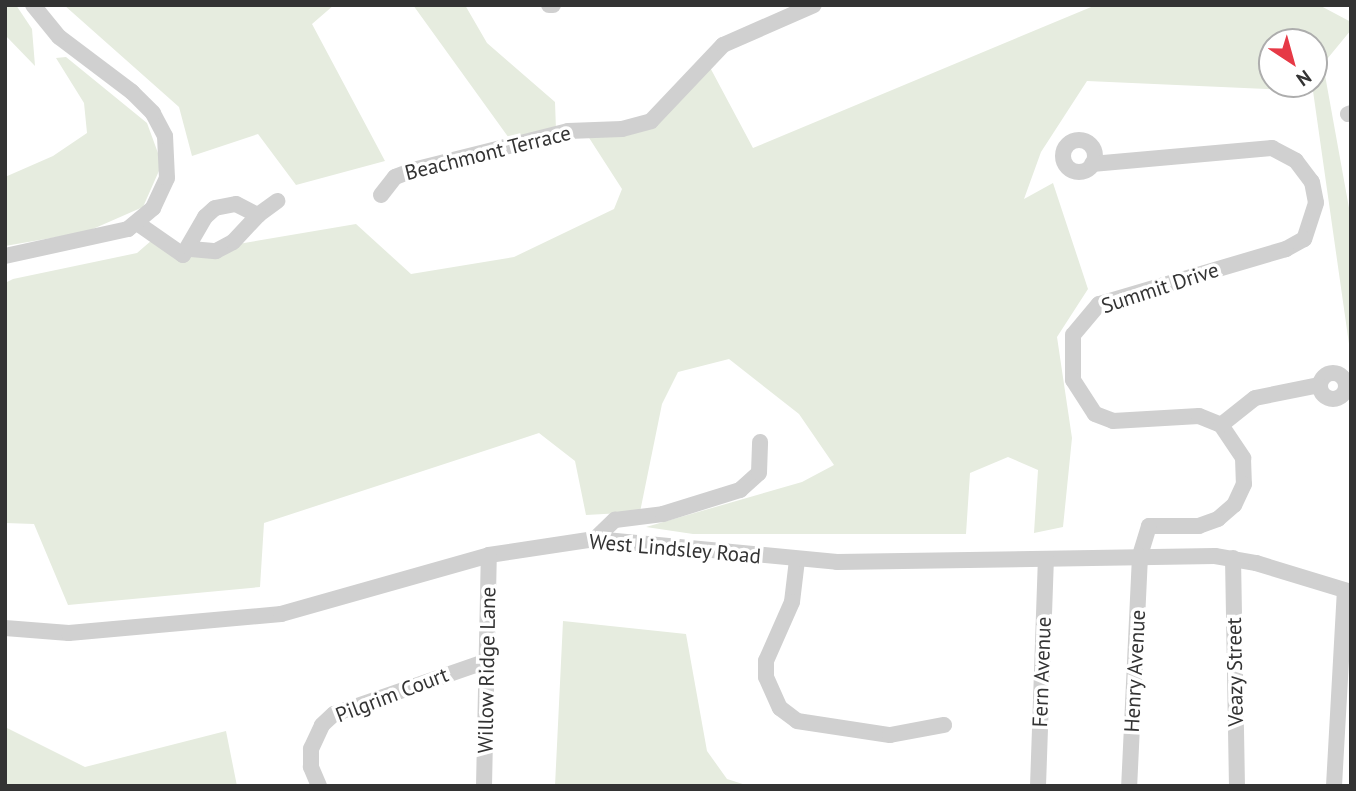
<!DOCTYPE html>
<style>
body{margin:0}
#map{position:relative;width:1356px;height:791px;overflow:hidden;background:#fff;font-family:"PT Sans",sans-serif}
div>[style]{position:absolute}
.green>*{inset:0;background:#e6ecdf}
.minor>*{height:16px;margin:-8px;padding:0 8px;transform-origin:8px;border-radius:8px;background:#d0d0d0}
.minor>.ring{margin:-8px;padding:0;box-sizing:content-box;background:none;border:16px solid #d0d0d0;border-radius:50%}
span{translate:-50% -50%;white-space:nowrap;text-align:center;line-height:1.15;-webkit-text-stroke:7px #fff;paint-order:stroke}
.street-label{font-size:21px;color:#333}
.frame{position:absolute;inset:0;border:7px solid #333;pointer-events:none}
.north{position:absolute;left:1258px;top:28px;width:70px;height:70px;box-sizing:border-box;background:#fff;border:2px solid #adadad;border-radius:50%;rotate:144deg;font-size:19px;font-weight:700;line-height:28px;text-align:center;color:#333}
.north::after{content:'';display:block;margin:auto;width:24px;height:32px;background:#e63946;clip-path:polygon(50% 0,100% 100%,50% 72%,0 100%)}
</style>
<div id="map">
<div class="green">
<i style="clip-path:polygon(5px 5px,16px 5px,32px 29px,35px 66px,5px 35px)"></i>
<i style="clip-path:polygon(64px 5px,334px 5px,312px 24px,385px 161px,296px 185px,258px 134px,192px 156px,179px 107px)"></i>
<i style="clip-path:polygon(413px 5px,465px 5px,487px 43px,555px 102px,556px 130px,511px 141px)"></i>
<i style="clip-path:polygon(evenodd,1096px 5px,1319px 5px,1351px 22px,1351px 30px,1323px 64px,1351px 219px,1351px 358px,1313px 91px,1087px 81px,1041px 152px,1024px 199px,1053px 183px,1088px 289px,1057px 337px,1072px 438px,1063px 527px,1034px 533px,1038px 470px,1008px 457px,970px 473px,966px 534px,693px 534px,646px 527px,802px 482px,834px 465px,799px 414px,729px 359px,678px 372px,662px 404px,640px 512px,586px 515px,575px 461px,539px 433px,264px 523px,260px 587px,68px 605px,34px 524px,5px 523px,5px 283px,13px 279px,137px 253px,159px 234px,174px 255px,356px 224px,411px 274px,514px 257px,614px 209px,622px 189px,584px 130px,641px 125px,705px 58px,753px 148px,1096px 5px,1272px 42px,1314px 42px,1314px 84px,1272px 84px,1272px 42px)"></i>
<i style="clip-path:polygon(66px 57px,147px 123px,162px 164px,143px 207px,86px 232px,5px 246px,5px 177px,53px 156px,87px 133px,84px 103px,56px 58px)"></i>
<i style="clip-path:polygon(563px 621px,686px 634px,707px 751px,727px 779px,749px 786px,555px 786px)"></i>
<i style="clip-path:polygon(5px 727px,85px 767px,226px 731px,237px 786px,5px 786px)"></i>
</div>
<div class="minor">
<i style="left:549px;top:5px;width:4px"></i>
<i style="left:1348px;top:114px;width:3px;rotate:-18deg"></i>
<i class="ring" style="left:1063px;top:140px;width:16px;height:16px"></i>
<i style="left:1092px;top:164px;width:181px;rotate:-5.1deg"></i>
<i style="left:1272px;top:148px;width:27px;rotate:28deg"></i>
<i style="left:1296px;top:161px;width:26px;rotate:53deg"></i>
<i style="left:1312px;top:182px;width:21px;rotate:79deg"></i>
<i style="left:1316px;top:203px;width:38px;rotate:108deg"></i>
<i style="left:1304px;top:239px;width:21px;rotate:151deg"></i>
<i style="left:1286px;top:249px;width:195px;rotate:163.6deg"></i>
<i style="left:1099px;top:304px;width:40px;rotate:130deg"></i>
<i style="left:1073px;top:335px;width:45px;rotate:90deg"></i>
<i style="left:1073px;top:380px;width:40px;rotate:57.1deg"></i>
<i style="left:1095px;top:414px;width:19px;rotate:21deg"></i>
<i style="left:1113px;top:421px;width:86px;rotate:-3.3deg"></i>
<i style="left:1199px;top:416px;width:24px;rotate:22deg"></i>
<i style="left:1221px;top:425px;width:40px;rotate:56deg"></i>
<i style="left:1243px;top:458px;width:26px;rotate:88deg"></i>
<i style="left:1244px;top:484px;width:23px;rotate:115deg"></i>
<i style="left:1234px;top:505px;width:21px;rotate:139deg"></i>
<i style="left:1218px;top:519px;width:20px;rotate:160deg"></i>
<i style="left:1199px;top:526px;width:50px;rotate:180deg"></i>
<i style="left:1149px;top:526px;width:31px;rotate:107deg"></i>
<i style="left:1140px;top:556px;width:230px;rotate:92.7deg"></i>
<i style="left:381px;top:195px;width:23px;rotate:-52deg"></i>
<i style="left:395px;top:177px;width:19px;rotate:-21deg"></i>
<i style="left:413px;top:170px;width:160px;rotate:-14.1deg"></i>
<i style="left:568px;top:131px;width:54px;rotate:-2.1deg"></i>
<i style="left:622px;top:129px;width:30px;rotate:-15deg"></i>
<i style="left:651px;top:121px;width:105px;rotate:-46.5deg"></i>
<i style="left:723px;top:45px;width:99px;rotate:-23.7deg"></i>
<i style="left:137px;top:223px;width:56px;rotate:34.8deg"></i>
<i style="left:183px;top:255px;width:44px;rotate:-59.9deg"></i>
<i style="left:205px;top:217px;width:13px;rotate:-42deg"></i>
<i style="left:215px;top:208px;width:21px;rotate:-11deg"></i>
<i style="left:236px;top:204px;width:25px;rotate:27deg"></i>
<i style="left:258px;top:215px;width:24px;rotate:-36deg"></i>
<i style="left:191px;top:249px;width:25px;rotate:5deg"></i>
<i style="left:216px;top:251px;width:19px;rotate:-28deg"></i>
<i style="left:233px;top:242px;width:37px;rotate:-47deg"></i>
<i style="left:5px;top:256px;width:126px;rotate:-12.4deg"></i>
<i style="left:128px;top:229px;width:33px;rotate:-40deg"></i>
<i style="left:153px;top:208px;width:33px;rotate:-65deg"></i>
<i style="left:167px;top:178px;width:42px;rotate:-92.7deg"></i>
<i style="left:165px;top:136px;width:26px;rotate:-118deg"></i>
<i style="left:153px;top:113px;width:30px;rotate:-135deg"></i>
<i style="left:132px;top:92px;width:91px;rotate:-143deg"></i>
<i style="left:59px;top:37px;width:41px;rotate:-129.1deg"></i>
<i class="ring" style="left:1320px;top:373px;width:10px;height:10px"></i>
<i style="left:1221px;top:425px;width:43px;rotate:-38.5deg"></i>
<i style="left:1255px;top:398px;width:65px;rotate:-11.5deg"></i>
<i style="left:595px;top:539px;width:28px;rotate:-44deg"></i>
<i style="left:615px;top:520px;width:48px;rotate:-7.1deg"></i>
<i style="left:663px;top:514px;width:81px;rotate:-17.3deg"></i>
<i style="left:740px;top:490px;width:25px;rotate:-42deg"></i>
<i style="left:759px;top:473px;width:31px;rotate:-88deg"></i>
<i style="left:1233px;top:558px;width:228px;rotate:89deg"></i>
<i style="left:797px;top:560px;width:42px;rotate:96.8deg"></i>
<i style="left:792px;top:602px;width:64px;rotate:113.8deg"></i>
<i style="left:766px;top:661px;width:16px;rotate:90deg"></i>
<i style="left:766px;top:677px;width:34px;rotate:66deg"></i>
<i style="left:780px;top:708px;width:21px;rotate:37deg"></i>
<i style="left:797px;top:721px;width:94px;rotate:8.6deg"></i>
<i style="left:890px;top:735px;width:55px;rotate:-10.5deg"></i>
<i style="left:5px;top:628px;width:64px;rotate:4.5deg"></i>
<i style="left:69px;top:633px;width:213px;rotate:-5.1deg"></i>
<i style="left:281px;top:614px;width:216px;rotate:-15.8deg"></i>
<i style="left:489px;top:555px;width:107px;rotate:-8.6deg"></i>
<i style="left:595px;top:539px;width:243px;rotate:5.4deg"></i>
<i style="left:837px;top:562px;width:378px;rotate:-0.9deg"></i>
<i style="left:1215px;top:556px;width:42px;rotate:9.7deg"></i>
<i style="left:1256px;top:563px;width:99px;rotate:17deg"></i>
<i style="left:319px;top:786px;width:21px;rotate:-113deg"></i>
<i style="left:311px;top:767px;width:18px;rotate:-90deg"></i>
<i style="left:311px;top:749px;width:26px;rotate:-65deg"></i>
<i style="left:322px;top:725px;width:16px;rotate:-43deg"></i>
<i style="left:334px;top:714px;width:162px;rotate:-19.1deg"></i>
<i style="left:484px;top:786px;width:231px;rotate:-88.8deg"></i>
<i style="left:1038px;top:786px;width:227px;rotate:-88deg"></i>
<i style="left:1334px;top:786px;width:195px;rotate:-86.8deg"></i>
</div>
<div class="street-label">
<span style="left:488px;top:153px;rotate:-14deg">Beachmont Terrace</span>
<span style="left:1160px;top:288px;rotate:-18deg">Summit Drive</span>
<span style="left:675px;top:549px;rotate:5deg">West Lindsley Road</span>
<span style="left:487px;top:670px;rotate:-89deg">Willow Ridge Lane</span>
<span style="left:1135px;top:671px;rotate:-87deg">Henry Avenue</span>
<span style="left:1042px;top:672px;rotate:-88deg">Fern Avenue</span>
<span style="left:1235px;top:672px;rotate:-91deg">Veazy Street</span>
<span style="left:392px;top:695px;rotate:-21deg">Pilgrim Court</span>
</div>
<div class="frame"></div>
<div class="north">N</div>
</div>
